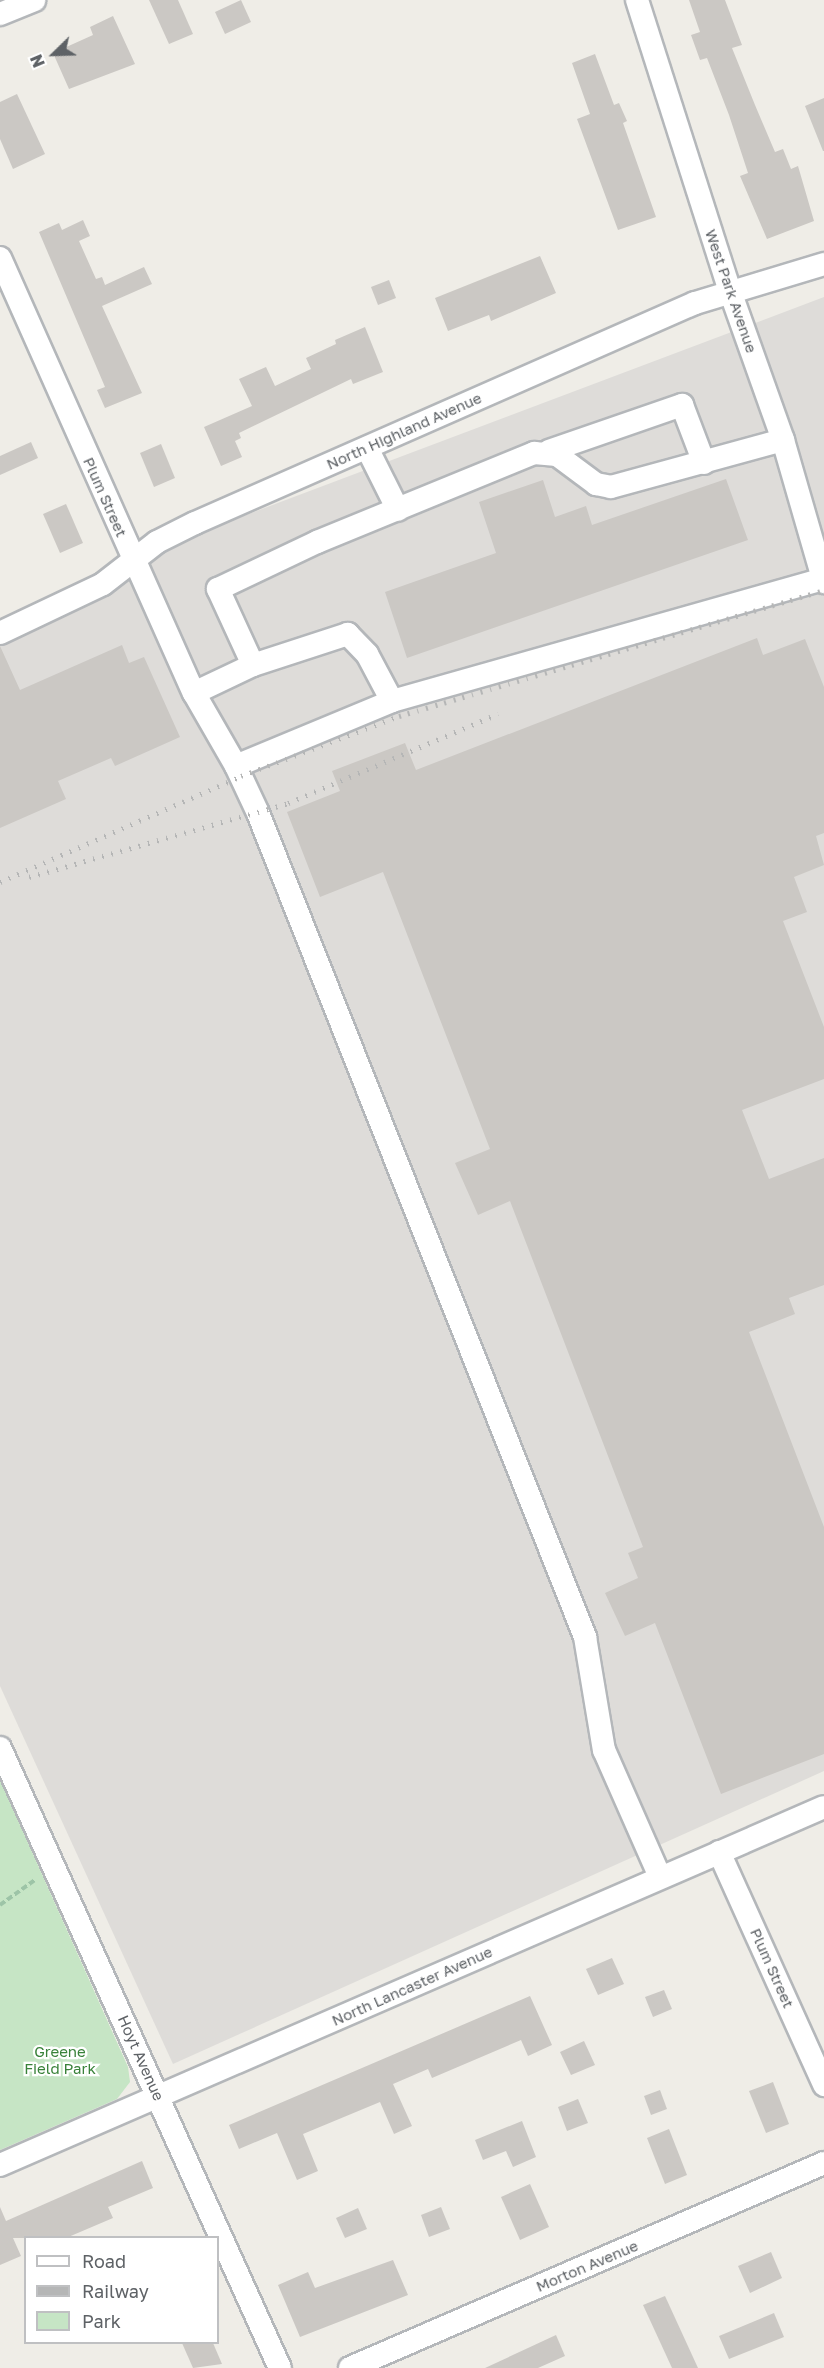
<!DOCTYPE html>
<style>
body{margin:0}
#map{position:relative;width:824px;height:2368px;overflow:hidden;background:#efede7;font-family:"Golos Text",sans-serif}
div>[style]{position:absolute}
.industrial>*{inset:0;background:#dedcd9}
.green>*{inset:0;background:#c6e5c5}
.building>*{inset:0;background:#cbc8c4}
.path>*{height:4px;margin-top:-2px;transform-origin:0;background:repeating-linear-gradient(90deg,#9dc4a7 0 6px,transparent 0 9px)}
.roads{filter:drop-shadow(2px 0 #b4b7ba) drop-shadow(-2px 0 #b4b7ba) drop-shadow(0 2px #b4b7ba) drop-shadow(0 -2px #b4b7ba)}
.minor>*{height:22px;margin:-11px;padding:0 11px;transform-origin:11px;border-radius:11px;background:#fff}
.rail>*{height:4.5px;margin-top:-2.25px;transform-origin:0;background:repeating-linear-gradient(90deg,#b5b6b6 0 1.5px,transparent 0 9.5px)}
span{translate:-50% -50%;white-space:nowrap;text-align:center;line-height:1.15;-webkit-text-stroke:4.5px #fff;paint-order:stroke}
.street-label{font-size:15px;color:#5e6266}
.park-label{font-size:15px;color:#39823a}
.legend{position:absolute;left:24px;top:2236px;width:195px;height:108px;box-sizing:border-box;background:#fff;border:2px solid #bfc0c2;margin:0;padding:8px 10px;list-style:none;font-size:18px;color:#5e6266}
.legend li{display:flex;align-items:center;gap:12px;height:30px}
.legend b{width:30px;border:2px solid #bfc0c2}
.north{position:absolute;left:24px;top:24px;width:60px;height:60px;-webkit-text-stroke:4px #fff;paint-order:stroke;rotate:247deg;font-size:16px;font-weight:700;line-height:24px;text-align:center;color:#5e6266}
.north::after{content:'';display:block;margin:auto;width:21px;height:27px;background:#5e6266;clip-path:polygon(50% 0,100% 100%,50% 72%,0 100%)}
</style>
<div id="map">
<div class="industrial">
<i style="clip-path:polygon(824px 297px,824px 1771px,173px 2064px,0 1686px,0 623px,185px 538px)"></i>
</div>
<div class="green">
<i style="clip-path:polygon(0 1780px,128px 2067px,130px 2082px,117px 2099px,0 2150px)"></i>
</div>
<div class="building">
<i style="clip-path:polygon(149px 0,178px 0,193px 34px,169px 44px)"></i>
<i style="clip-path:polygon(241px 0,251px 22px,225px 34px,215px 12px)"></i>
<i style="clip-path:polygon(689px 0,725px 0,742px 45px,732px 48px,755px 105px,775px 152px,783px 149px,791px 169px,798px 166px,814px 221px,767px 239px,740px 176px,748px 173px,729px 115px,707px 58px,700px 60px,691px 35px,700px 32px)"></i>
<i style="clip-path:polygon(113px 16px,135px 64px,69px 89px,53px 53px,93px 35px,90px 27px)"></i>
<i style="clip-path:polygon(595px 54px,614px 105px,619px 103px,627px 121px,623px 123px,656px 217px,618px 230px,577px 119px,590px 114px,572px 63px)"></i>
<i style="clip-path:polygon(17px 94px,45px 154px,13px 169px,0 139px,0 102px)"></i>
<i style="clip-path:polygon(824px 98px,824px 151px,823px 151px,805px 106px)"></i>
<i style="clip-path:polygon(83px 220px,90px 236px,79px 241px,96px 279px,102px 277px,105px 285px,144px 267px,152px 284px,102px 306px,142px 393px,105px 408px,97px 390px,105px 387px,39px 232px,59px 223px,62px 230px)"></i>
<i style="clip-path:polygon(540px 256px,556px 293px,491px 321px,489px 315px,448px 331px,435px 298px)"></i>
<i style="clip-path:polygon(389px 280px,396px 298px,378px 305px,371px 287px)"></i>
<i style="clip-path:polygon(365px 327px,383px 372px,353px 384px,351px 379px,239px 433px,241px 438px,235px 441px,242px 457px,221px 466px,204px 427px,252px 406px,239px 379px,266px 367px,275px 386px,311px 369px,306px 358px,336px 344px,335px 340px)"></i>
<i style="clip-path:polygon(31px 442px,38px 458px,0 475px,0 456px)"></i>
<i style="clip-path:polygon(161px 444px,175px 478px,154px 487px,140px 453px)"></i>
<i style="clip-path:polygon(726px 479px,748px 540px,407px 658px,385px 592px,496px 553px,479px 502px,543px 480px,555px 517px,586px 506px,592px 525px)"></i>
<i style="clip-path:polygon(66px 504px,83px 543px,60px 553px,43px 514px)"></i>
<i style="clip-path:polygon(757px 638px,763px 655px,805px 639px,824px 687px,824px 833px,816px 836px,824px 865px,794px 877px,807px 912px,783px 921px,824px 1027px,824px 1079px,742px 1110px,769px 1179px,824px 1158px,824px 1285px,789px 1298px,795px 1314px,749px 1332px,824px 1527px,824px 1754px,721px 1794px,655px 1623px,625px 1636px,605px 1593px,638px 1578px,628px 1553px,643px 1547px,510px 1201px,478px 1215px,455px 1163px,490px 1149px,383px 872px,320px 897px,287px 812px,340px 791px,332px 771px,405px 743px,416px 770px)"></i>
<i style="clip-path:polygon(122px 645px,129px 663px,144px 657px,180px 737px,115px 766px,111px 758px,58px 781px,66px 799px,0 828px,0 646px,20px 690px)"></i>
<i style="clip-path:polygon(612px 1958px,624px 1984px,598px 1995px,586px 1969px)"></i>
<i style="clip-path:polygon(664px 1990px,672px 2009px,653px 2017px,645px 1997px)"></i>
<i style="clip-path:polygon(530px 1996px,552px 2045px,528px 2056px,521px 2040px,432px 2078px,428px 2069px,393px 2084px,412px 2126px,394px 2134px,380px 2102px,303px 2134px,318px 2171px,297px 2180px,277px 2133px,239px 2149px,229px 2125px)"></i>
<i style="clip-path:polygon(584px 2041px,595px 2065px,571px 2075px,560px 2052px)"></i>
<i style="clip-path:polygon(773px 2082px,789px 2124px,766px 2133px,749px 2091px)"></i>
<i style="clip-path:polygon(660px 2090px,667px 2109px,651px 2115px,644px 2096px)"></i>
<i style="clip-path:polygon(578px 2099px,588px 2123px,567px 2131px,558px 2107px)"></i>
<i style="clip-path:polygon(522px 2121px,536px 2157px,513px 2167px,506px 2151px,483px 2160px,475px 2140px)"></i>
<i style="clip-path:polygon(669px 2129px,687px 2175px,665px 2184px,647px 2138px)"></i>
<i style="clip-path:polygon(142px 2161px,153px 2188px,108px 2207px,113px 2218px,66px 2238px,13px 2238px,21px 2256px,0 2265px,0 2207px,6px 2221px)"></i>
<i style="clip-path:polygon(530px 2184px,549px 2227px,520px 2240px,501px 2197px)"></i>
<i style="clip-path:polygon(441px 2207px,450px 2229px,429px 2237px,421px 2215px)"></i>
<i style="clip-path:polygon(358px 2208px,367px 2229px,345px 2238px,336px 2218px)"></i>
<i style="clip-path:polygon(771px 2252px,782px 2278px,750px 2293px,738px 2266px)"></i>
<i style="clip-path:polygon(393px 2260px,408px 2295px,300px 2337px,278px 2285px,308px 2272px,315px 2288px)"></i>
<i style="clip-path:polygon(665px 2296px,698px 2368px,672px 2368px,643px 2305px)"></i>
<i style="clip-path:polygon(774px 2313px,784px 2337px,729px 2359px,719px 2336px)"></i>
<i style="clip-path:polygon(556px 2335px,565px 2356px,538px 2368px,485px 2368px)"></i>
<i style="clip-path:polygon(182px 2343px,213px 2343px,222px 2364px,193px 2368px)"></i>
</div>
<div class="path">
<i style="left:0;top:1905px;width:44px;rotate:-35.8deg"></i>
</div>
<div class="roads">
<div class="minor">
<i style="left:637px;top:0;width:305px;rotate:72.3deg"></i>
<i style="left:730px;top:291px;width:158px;rotate:70.4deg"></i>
<i style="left:783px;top:440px;width:148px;rotate:73.9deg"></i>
<i style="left:0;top:14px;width:37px;rotate:-22deg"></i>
<i style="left:0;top:258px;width:476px;rotate:66deg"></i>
<i style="left:194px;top:693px;width:84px;rotate:60.1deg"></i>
<i style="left:236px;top:766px;width:52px;rotate:64.9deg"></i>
<i style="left:258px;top:813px;width:887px;rotate:68.35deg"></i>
<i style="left:585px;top:1637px;width:115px;rotate:80.5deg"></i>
<i style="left:604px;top:1750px;width:139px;rotate:66.2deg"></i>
<i style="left:367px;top:448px;width:69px;rotate:63.4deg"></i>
<i style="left:549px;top:451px;width:141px;rotate:-19.1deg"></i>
<i style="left:682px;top:405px;width:62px;rotate:69.2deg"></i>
<i style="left:0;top:633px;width:114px;rotate:-25.4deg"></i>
<i style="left:103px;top:584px;width:68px;rotate:-37.9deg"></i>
<i style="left:157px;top:542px;width:42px;rotate:-26.6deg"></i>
<i style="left:195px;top:523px;width:546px;rotate:-23.75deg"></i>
<i style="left:695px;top:303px;width:135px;rotate:-16.8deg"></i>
<i style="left:194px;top:693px;width:65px;rotate:-25.4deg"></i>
<i style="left:253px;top:665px;width:84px;rotate:-114.7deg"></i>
<i style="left:218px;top:589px;width:110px;rotate:-25.4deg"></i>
<i style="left:317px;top:542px;width:235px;rotate:-22.3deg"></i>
<i style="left:534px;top:453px;width:23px;rotate:5deg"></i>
<i style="left:557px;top:455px;width:49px;rotate:36.6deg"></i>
<i style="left:596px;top:484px;width:15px;rotate:11deg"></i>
<i style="left:611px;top:487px;width:178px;rotate:-15.3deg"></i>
<i style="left:392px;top:701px;width:448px;rotate:-15.8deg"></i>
<i style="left:236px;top:766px;width:169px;rotate:-22.6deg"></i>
<i style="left:392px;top:701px;width:53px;rotate:-118deg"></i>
<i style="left:367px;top:654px;width:28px;rotate:-134deg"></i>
<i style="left:348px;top:634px;width:100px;rotate:161.9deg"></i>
<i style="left:0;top:1748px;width:680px;rotate:65.7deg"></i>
<i style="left:719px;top:1852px;width:256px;rotate:65.7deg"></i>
<i style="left:0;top:2165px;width:898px;rotate:-23.48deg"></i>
<i style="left:350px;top:2368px;width:516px;rotate:-23.39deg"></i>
</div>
</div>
<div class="rail">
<i style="left:29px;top:877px;width:269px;rotate:-15.9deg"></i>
<i style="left:288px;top:803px;width:228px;rotate:-23deg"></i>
<i style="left:0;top:882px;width:263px;rotate:-23.7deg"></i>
<i style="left:241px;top:776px;width:169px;rotate:-20.8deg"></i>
<i style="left:399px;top:716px;width:443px;rotate:-16.5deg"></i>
</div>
<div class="street-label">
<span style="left:731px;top:291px;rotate:71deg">West Park Avenue</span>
<span style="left:404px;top:431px;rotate:-24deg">North Highland Avenue</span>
<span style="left:105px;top:497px;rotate:66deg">Plum Street</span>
<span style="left:772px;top:1968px;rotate:66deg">Plum Street</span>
<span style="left:412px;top:1986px;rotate:-24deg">North Lancaster Avenue</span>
<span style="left:141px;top:2058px;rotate:66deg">Hoyt Avenue</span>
<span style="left:587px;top:2266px;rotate:-23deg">Morton Avenue</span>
</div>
<div class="park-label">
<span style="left:60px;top:2060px">Greene<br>Field Park</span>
</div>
<ul class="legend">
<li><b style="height:8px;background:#fff"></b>Road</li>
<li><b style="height:8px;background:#b5b6b6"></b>Railway</li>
<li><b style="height:16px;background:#c6e5c5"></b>Park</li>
</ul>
<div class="north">N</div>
</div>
